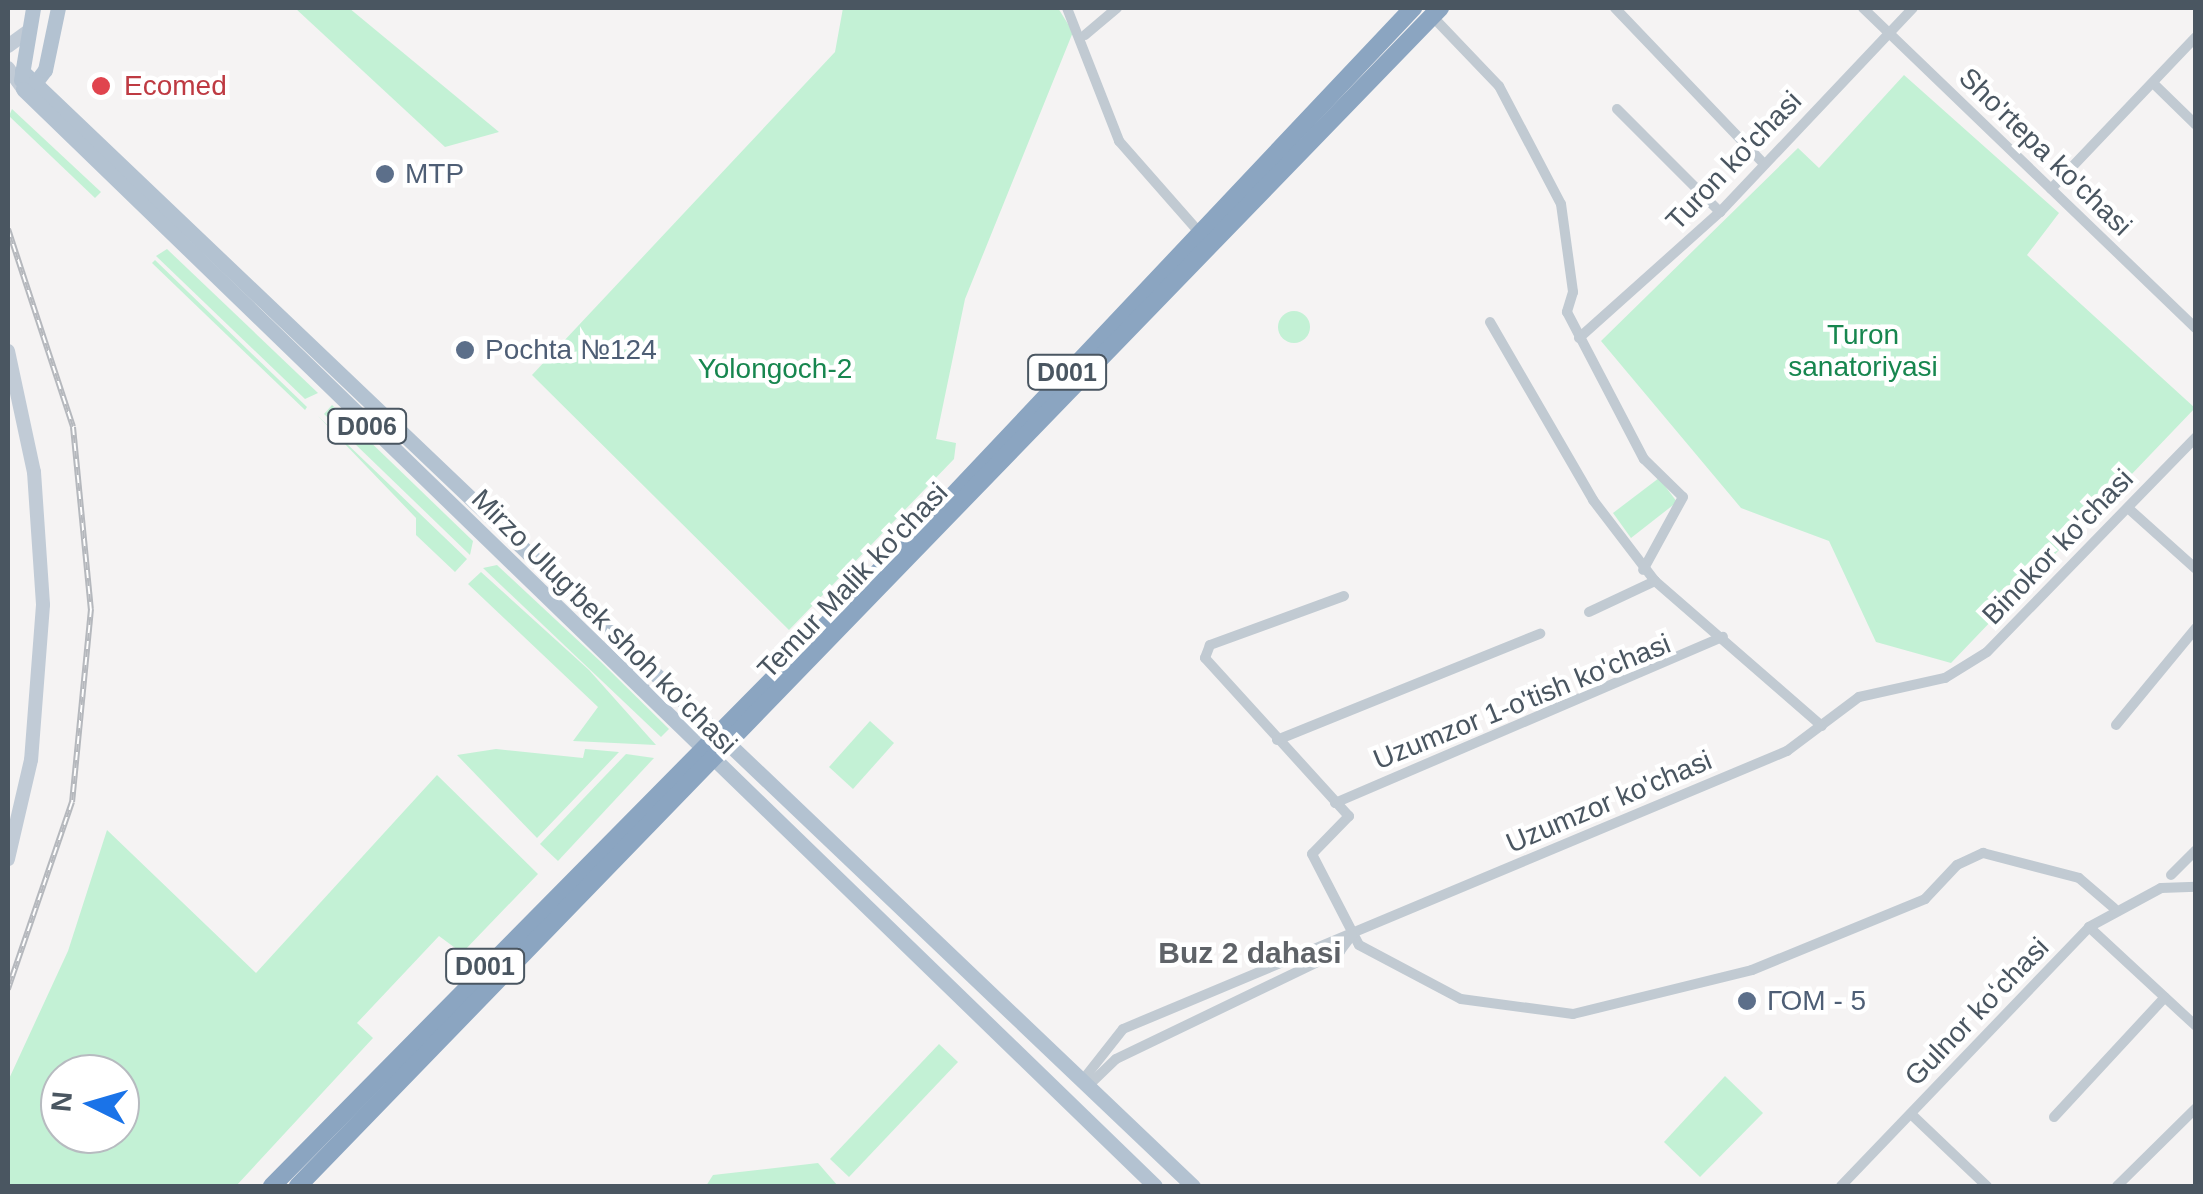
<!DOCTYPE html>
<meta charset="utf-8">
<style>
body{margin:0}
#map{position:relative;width:2203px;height:1194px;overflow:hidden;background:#f5f3f3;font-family:Arial,sans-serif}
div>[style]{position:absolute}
.green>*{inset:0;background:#c3f1d5}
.round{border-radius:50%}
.street>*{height:10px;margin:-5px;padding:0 5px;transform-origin:5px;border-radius:5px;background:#c1cad2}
.secondary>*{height:14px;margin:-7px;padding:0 7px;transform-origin:7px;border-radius:7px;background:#c1cbd6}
.primary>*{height:15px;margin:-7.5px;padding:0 7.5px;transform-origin:7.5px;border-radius:7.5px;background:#b3c2d1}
.highway>*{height:18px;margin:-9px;padding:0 9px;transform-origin:9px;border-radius:9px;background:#8ba5c1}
.rail>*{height:6px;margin-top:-3px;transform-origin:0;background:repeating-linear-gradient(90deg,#fff 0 8px,#b5b8bd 0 16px);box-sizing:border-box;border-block:2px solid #b5b8bd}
.dots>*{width:28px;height:28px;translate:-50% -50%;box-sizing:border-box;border:5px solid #fff;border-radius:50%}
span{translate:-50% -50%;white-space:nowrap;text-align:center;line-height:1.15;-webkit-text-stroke:9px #fff;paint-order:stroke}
.shield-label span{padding:2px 8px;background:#fff;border:2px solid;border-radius:8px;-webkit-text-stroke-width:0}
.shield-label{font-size:25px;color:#4a5661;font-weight:700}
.health-label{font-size:28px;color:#be3a42}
.left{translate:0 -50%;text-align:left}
.street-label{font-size:28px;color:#4a5661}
.service-label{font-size:28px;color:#4e5e75}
.park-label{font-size:28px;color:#17864f}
.neighbourhood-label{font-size:30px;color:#5f6368;font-weight:700}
.frame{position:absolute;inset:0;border:10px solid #4a5661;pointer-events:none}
.north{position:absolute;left:40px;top:1054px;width:100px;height:100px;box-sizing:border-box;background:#fff;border:2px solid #b7bbc0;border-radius:50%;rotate:275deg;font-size:28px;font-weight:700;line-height:40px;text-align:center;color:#4a5661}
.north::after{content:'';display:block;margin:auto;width:35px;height:45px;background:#1a73e8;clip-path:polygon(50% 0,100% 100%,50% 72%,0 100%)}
</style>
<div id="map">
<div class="green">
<i style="clip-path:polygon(295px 8px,349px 8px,499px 132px,445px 147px)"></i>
<i style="clip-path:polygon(843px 8px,1058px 8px,1073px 32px,965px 299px,936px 439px,956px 443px,954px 459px,789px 630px,532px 375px,835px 52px)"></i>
<i style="clip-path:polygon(1904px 75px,2059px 213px,2027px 255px,2195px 408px,1951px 663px,1876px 642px,1829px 541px,1741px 508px,1601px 341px,1798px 148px,1819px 168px)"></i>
<i style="clip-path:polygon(12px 109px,101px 192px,95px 198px,9px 116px)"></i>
<i style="clip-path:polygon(167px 249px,318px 393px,305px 399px,156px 256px)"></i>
<i style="clip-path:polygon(155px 260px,307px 407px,305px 410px,152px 263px)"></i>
<i class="round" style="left:1278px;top:311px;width:32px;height:32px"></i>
<i style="clip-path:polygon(332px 405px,473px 541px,470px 555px,324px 414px)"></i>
<i style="clip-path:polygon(318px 416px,467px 559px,455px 572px,416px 535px,416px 518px)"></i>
<i style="clip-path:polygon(1659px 478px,1677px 502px,1631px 538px,1613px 513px)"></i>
<i style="clip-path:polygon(497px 565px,601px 662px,669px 729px,661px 737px,483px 568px)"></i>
<i style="clip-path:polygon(481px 572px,589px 670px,656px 745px,573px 741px,598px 707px,468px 584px)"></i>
<i style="clip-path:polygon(870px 721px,894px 743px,853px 789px,829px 767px)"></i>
<i style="clip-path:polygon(496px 749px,583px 758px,585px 749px,619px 752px,537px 838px,457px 755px)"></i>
<i style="clip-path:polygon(626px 754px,654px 758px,558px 861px,540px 844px)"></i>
<i style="clip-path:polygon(evenodd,437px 775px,538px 874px,462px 953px,439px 936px,357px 1023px,373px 1038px,236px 1186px,8px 1186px,8px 1081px,68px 951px,107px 830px,256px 973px,437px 775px,60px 1074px,120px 1074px,120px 1134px,60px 1134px,60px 1074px)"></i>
<i style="clip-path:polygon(939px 1044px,958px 1062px,849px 1177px,830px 1159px)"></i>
<i style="clip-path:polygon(1725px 1076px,1763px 1113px,1700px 1177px,1664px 1142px)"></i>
<i style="clip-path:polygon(818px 1163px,838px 1186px,706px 1186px,713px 1175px)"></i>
</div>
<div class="street">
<i style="left:1067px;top:8px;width:143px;rotate:68.6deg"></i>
<i style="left:1119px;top:141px;width:120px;rotate:48.7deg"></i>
<i style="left:1615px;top:8px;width:216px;rotate:46.3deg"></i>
<i style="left:1863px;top:8px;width:462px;rotate:43.9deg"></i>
<i style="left:1432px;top:16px;width:97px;rotate:46.3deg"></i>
<i style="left:1499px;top:86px;width:133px;rotate:62.3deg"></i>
<i style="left:1561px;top:204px;width:89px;rotate:82.2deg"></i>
<i style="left:1573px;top:292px;width:21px;rotate:107deg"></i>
<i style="left:1567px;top:312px;width:166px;rotate:62.4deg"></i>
<i style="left:1644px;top:459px;width:54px;rotate:44.3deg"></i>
<i style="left:1683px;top:497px;width:83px;rotate:118.7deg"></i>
<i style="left:1085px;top:35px;width:42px;rotate:-40.2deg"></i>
<i style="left:2153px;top:83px;width:60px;rotate:44.3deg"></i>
<i style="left:1617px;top:109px;width:146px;rotate:45deg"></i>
<i style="left:2051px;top:189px;width:210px;rotate:-46.4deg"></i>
<i style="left:1490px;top:322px;width:206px;rotate:59.9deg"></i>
<i style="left:1593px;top:500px;width:102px;rotate:52.6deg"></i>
<i style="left:1579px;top:338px;width:189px;rotate:-41.8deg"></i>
<i style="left:1720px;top:212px;width:281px;rotate:-46.6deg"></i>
<i style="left:2128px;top:508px;width:91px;rotate:41.9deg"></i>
<i style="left:1344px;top:596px;width:143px;rotate:159.9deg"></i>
<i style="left:1210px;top:645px;width:14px;rotate:111deg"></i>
<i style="left:1205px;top:658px;width:214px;rotate:47.7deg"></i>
<i style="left:1349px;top:816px;width:53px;rotate:134.2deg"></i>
<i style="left:1312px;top:854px;width:102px;rotate:62.7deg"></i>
<i style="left:1359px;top:945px;width:115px;rotate:27.9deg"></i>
<i style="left:1461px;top:999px;width:113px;rotate:7.6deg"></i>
<i style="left:1573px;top:1014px;width:184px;rotate:-13.8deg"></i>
<i style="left:1752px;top:970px;width:187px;rotate:-22.3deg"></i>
<i style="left:1925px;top:899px;width:47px;rotate:-46.7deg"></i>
<i style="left:1957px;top:865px;width:29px;rotate:-25deg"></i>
<i style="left:1983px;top:853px;width:99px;rotate:14.6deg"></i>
<i style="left:2079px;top:878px;width:46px;rotate:40.6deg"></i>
<i style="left:1589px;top:612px;width:73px;rotate:-25.2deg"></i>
<i style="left:1655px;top:581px;width:221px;rotate:41deg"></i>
<i style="left:2116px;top:725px;width:126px;rotate:-50.5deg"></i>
<i style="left:1277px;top:740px;width:284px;rotate:-22deg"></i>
<i style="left:1335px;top:803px;width:422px;rotate:-23.2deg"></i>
<i style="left:2171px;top:875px;width:35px;rotate:-45deg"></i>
<i style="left:2089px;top:927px;width:146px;rotate:42.8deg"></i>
<i style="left:1082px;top:1081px;width:66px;rotate:-51.7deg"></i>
<i style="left:1123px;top:1029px;width:720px;rotate:-22.72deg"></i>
<i style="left:1787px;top:751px;width:90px;rotate:-36.9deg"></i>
<i style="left:1859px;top:697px;width:88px;rotate:-12.5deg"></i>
<i style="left:1945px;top:678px;width:49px;rotate:-31.8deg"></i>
<i style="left:1987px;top:652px;width:300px;rotate:-45.8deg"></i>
<i style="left:1087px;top:1087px;width:40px;rotate:-44deg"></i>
<i style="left:1116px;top:1059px;width:249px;rotate:-25.7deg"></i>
<i style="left:1340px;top:951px;width:20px;rotate:-53deg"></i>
<i style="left:1911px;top:1114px;width:105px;rotate:43.5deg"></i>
<i style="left:2054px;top:1117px;width:163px;rotate:-47.2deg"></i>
<i style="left:1841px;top:1186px;width:359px;rotate:-46.2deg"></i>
<i style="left:2089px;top:927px;width:82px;rotate:-28.4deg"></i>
<i style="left:2161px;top:888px;width:35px;rotate:-2deg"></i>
<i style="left:2117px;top:1186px;width:111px;rotate:-44.6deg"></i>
</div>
<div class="secondary">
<i style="left:8px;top:46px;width:26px;rotate:-36deg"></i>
<i style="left:8px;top:68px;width:26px;rotate:54deg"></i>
<i style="left:8px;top:351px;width:124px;rotate:77.9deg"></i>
<i style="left:34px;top:472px;width:133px;rotate:86.1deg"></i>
<i style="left:43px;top:605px;width:155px;rotate:94.4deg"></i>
<i style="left:31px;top:760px;width:102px;rotate:103.1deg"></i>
</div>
<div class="primary">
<i style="left:22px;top:71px;width:1617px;rotate:43.6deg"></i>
<i style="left:21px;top:80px;width:73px;rotate:-80.5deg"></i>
<i style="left:32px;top:87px;width:21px;rotate:-53deg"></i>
<i style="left:45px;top:70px;width:63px;rotate:-78.2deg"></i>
<i style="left:23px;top:89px;width:1576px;rotate:44.1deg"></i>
</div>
<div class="highway">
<i style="left:272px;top:1186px;width:931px;rotate:-45.35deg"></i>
<i style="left:926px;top:524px;width:710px;rotate:-46.66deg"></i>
<i style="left:298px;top:1186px;width:1641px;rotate:-45.89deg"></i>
</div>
<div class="rail">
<i style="left:8px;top:229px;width:208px;rotate:71.8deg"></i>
<i style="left:73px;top:427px;width:183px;rotate:84.4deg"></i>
<i style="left:91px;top:609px;width:194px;rotate:95.6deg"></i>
<i style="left:72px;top:802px;width:198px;rotate:108.9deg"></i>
</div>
<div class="dots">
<i style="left:101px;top:86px;background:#e0444e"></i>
<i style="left:385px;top:174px;background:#5c6f8a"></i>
<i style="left:465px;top:350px;background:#5c6f8a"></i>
<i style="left:1747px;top:1001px;background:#5c6f8a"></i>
</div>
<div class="shield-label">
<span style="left:1067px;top:372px">D001</span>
<span style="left:367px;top:426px">D006</span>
<span style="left:485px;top:966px">D001</span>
</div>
<div class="health-label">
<span class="left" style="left:124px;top:86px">Ecomed</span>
</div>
<div class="street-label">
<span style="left:2045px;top:152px;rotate:44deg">Sho'rtepa ko'chasi</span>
<span style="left:1734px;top:161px;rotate:-46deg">Turon ko'chasi</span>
<span style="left:2058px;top:547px;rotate:-46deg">Binokor ko'chasi</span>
<span style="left:853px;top:581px;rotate:-46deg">Temur Malik ko'chasi</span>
<span style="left:604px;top:622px;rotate:45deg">Mirzo Ulug'bek shoh ko'chasi</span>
<span style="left:1522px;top:702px;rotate:-22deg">Uzumzor 1-o'tish ko'chasi</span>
<span style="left:1609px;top:802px;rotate:-23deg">Uzumzor ko'chasi</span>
<span style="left:1977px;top:1012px;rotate:-46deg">Gulnor koʻchasi</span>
</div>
<div class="service-label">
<span class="left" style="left:405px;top:174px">MTP</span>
<span class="left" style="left:485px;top:350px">Pochta №124</span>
<span class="left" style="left:1767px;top:1001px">ГОМ - 5</span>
</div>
<div class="park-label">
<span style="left:1863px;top:351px">Turon<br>sanatoriyasi</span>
<span style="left:775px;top:369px">Yolongoch-2</span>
</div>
<div class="neighbourhood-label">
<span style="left:1250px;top:953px">Buz 2 dahasi</span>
</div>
<div class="frame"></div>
<div class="north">N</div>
</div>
